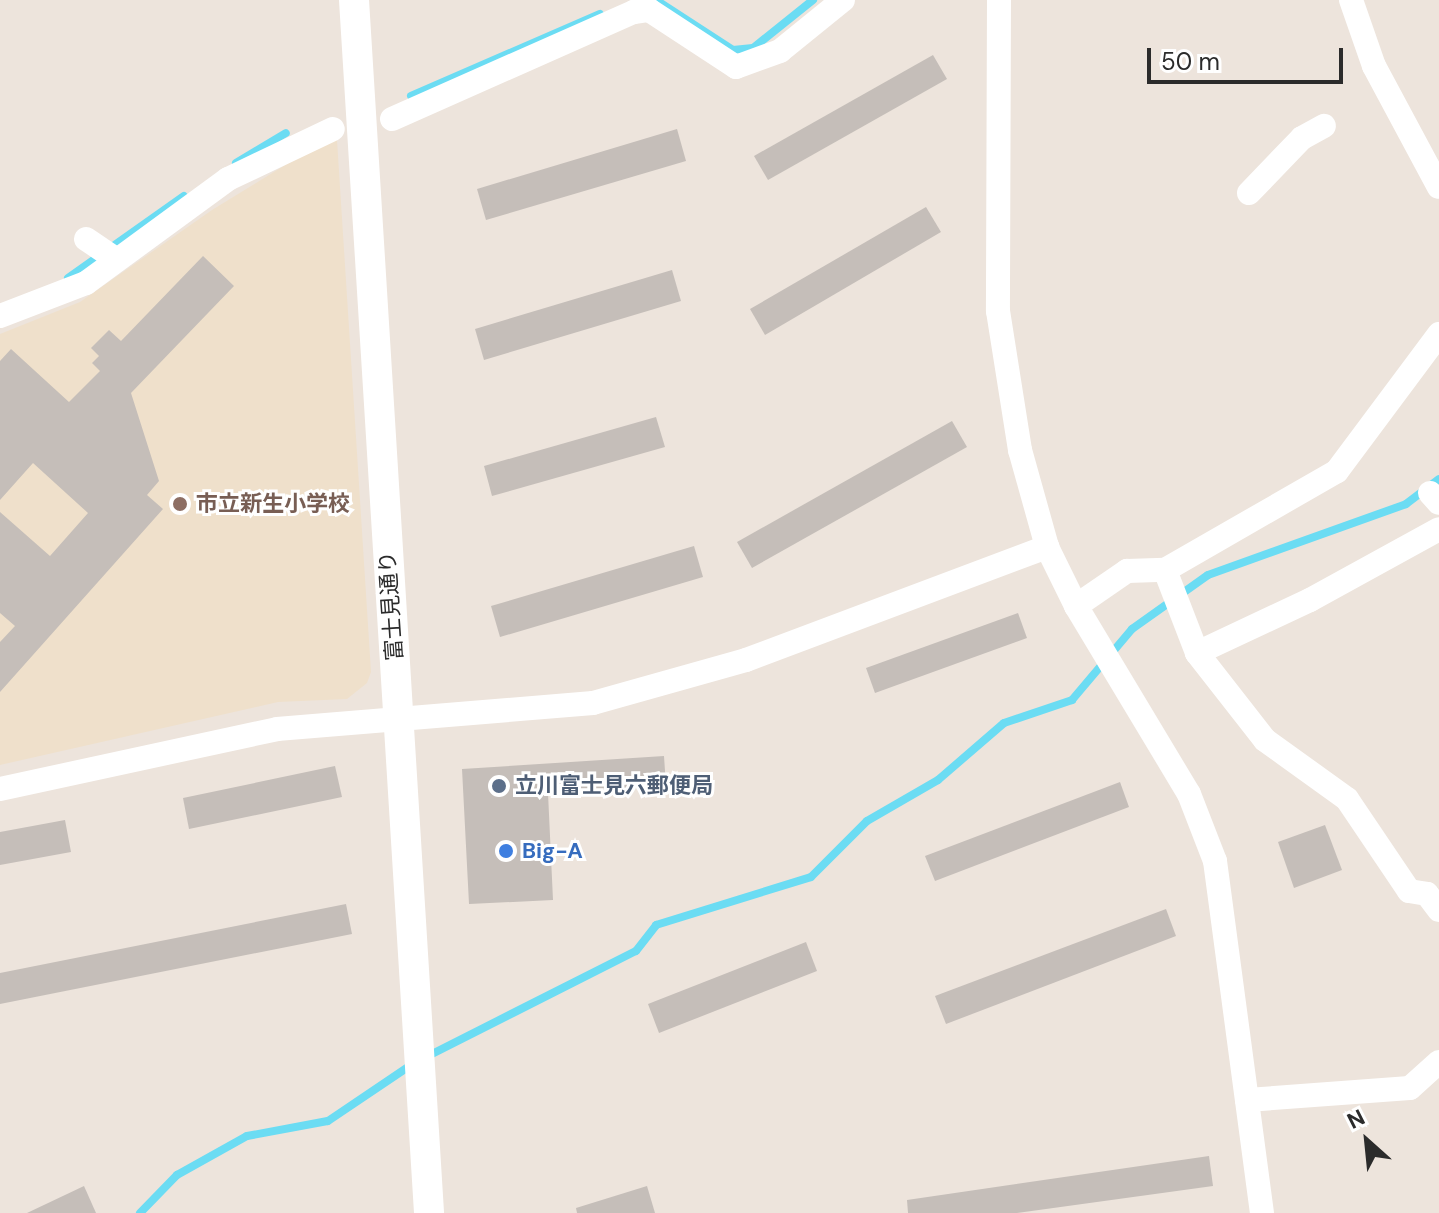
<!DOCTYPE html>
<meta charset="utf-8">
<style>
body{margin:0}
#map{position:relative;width:1439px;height:1213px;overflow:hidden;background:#ede4dc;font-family:"DM Sans","Noto Sans JP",sans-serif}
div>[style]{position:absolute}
.education>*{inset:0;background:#efe0cb}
.stream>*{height:8px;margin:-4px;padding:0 4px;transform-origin:4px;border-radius:4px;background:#6bdcf3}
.building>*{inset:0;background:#c5beb9}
.minor>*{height:24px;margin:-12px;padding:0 12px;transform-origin:12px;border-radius:12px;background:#fff}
.tertiary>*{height:30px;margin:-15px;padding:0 15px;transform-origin:15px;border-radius:15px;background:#fff}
.dots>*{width:22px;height:22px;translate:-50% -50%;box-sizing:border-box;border:4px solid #fff;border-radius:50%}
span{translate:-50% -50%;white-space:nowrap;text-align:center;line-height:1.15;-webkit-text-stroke:6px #fff;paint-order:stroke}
.education-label{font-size:22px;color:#785e54;font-weight:700}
.left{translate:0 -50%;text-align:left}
.street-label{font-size:22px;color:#2b2b2b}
.service-label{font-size:22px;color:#4e5e75;font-weight:700}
.shop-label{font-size:22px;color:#366cbe;font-weight:700}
.north{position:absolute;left:1327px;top:1101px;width:80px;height:80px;-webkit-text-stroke:6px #fff;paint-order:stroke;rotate:333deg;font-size:22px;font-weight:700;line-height:32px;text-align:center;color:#2b2b2b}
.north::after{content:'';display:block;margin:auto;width:28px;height:36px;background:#2b2b2b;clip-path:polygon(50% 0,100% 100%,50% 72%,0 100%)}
.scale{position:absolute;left:1147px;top:48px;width:196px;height:36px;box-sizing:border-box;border:4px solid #2b2b2b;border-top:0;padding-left:10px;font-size:24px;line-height:28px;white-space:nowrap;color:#2b2b2b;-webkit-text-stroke:6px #fff;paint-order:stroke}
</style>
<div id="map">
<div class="education">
<i style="clip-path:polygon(326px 140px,337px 140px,371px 672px,367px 683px,347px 699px,278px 702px,0 765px,0 334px,80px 302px,212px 210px)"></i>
</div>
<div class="stream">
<i style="left:656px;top:0;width:92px;rotate:33deg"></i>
<i style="left:733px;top:50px;width:20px;rotate:-6deg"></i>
<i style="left:753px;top:48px;width:77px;rotate:-38.7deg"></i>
<i style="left:411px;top:96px;width:206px;rotate:-23.5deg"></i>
<i style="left:236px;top:163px;width:58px;rotate:-31deg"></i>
<i style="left:68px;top:278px;width:142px;rotate:-35.3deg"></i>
<i style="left:426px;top:1057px;width:235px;rotate:-26.8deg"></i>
<i style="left:636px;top:951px;width:33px;rotate:-52deg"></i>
<i style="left:656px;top:925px;width:162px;rotate:-17.2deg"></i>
<i style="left:811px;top:877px;width:79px;rotate:-45deg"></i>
<i style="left:867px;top:821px;width:82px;rotate:-30deg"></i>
<i style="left:938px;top:780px;width:87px;rotate:-40.8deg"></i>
<i style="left:1004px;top:723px;width:72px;rotate:-18.7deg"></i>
<i style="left:1072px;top:700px;width:93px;rotate:-49.8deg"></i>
<i style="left:1132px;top:629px;width:93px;rotate:-35.4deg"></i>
<i style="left:1208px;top:575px;width:210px;rotate:-19.7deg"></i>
<i style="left:1406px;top:504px;width:41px;rotate:-37.1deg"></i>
<i style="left:140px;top:1213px;width:53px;rotate:-45.8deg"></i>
<i style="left:177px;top:1175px;width:80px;rotate:-29.1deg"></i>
<i style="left:247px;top:1136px;width:82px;rotate:-10.5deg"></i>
<i style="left:328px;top:1121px;width:104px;rotate:-34deg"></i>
</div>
<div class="building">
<i style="clip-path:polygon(933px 55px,947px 79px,768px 180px,754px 156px)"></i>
<i style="clip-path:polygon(677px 129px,686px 161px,486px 220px,477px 189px)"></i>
<i style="clip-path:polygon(926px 207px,941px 232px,765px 335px,750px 309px)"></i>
<i style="clip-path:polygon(203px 256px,234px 286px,131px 393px,159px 481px,147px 495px,163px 509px,0 692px,0 642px,15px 626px,0 613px,0 512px,50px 556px,88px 513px,33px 463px,0 500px,0 361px,11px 349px,69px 402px,100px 371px,92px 363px,99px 356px,91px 348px,109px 330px,121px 341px)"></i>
<i style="clip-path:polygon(672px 270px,681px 301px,484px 360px,475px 329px)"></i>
<i style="clip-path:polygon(656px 417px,665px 447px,492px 496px,484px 466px)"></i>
<i style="clip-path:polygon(952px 421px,967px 447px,752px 568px,737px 542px)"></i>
<i style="clip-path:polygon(694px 546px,703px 577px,500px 637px,491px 606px)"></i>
<i style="clip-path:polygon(1018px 613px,1027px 638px,875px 693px,866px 668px)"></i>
<i style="clip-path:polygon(664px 756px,666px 786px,548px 793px,553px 900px,469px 904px,462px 769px)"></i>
<i style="clip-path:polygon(335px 766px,342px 797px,189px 829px,183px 798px)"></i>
<i style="clip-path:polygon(1120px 782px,1129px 807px,935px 881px,925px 856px)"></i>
<i style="clip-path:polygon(65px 820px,71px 852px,0 865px,0 832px)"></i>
<i style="clip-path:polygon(1325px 825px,1342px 870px,1294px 888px,1278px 842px)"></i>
<i style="clip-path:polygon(346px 904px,352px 934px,0 1004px,0 973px)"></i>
<i style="clip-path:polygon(1166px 909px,1176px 936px,946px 1024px,935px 996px)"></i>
<i style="clip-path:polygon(806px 942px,817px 971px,659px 1033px,648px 1004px)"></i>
<i style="clip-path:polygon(1209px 1156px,1213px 1186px,1017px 1213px,908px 1213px,907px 1200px)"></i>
<i style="clip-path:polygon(84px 1186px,96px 1213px,27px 1213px)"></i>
<i style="clip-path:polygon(647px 1186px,655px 1213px,577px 1213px,576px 1208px)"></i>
</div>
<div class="minor">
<i style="left:999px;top:0;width:311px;rotate:90.2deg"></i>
<i style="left:998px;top:311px;width:141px;rotate:81deg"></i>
<i style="left:1020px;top:450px;width:101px;rotate:74.4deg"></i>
<i style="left:1047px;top:547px;width:66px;rotate:63.8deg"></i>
<i style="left:1076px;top:606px;width:219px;rotate:59deg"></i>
<i style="left:1189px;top:794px;width:72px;rotate:68.8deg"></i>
<i style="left:1215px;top:861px;width:355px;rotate:82.4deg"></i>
<i style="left:1351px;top:0;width:70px;rotate:70.8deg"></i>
<i style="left:1374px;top:66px;width:137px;rotate:61.8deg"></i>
<i style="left:392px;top:119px;width:265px;rotate:-23.9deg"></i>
<i style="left:634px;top:12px;width:15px;rotate:-8deg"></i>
<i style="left:649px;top:10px;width:104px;rotate:33.2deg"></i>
<i style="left:736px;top:67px;width:47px;rotate:-20deg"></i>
<i style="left:780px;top:51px;width:81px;rotate:-39deg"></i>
<i style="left:1249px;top:193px;width:76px;rotate:-46.1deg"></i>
<i style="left:1302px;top:138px;width:25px;rotate:-29deg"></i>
<i style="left:86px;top:239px;width:37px;rotate:34deg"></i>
<i style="left:0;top:316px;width:92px;rotate:-21deg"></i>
<i style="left:86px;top:283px;width:176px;rotate:-36.2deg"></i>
<i style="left:228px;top:179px;width:116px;rotate:-25.5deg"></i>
<i style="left:1430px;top:493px;width:13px;rotate:48deg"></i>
<i style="left:1165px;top:570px;width:198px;rotate:-29.9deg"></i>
<i style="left:1337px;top:471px;width:171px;rotate:-53.3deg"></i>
<i style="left:1076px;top:606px;width:62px;rotate:-34.5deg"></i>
<i style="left:1127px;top:571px;width:38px;rotate:-2deg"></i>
<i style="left:1165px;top:570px;width:89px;rotate:68.9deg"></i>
<i style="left:1197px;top:653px;width:110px;rotate:52deg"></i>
<i style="left:1265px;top:740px;width:101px;rotate:35.7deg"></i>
<i style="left:1347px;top:799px;width:111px;rotate:56deg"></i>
<i style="left:1409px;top:891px;width:18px;rotate:9deg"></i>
<i style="left:1427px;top:894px;width:20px;rotate:53deg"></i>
<i style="left:1197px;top:653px;width:125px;rotate:-25.1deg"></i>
<i style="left:1310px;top:600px;width:147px;rotate:-28.8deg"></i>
<i style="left:0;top:789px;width:283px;rotate:-12.2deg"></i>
<i style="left:277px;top:729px;width:317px;rotate:-4.7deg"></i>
<i style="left:593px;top:703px;width:159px;rotate:-15.7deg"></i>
<i style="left:746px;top:660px;width:322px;rotate:-20.6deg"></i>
<i style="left:1247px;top:1100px;width:163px;rotate:-4.2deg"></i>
<i style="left:1410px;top:1088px;width:39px;rotate:-42deg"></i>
</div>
<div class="tertiary">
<i style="left:354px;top:0;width:1215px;rotate:86.46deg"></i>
</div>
<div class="dots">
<i style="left:180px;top:504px;background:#8d6e63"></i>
<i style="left:499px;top:786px;background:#5c6f8a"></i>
<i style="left:506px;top:851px;background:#3f7fe0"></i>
</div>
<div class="education-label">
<span class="left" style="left:196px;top:504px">市立新生小学校</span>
</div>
<div class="street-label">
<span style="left:391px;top:606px;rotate:-94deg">富士見通り</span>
</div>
<div class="service-label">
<span class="left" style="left:515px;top:786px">立川富士見六郵便局</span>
</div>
<div class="shop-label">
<span class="left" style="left:522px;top:851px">Big-A</span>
</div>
<div class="north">N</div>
<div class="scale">50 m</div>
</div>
